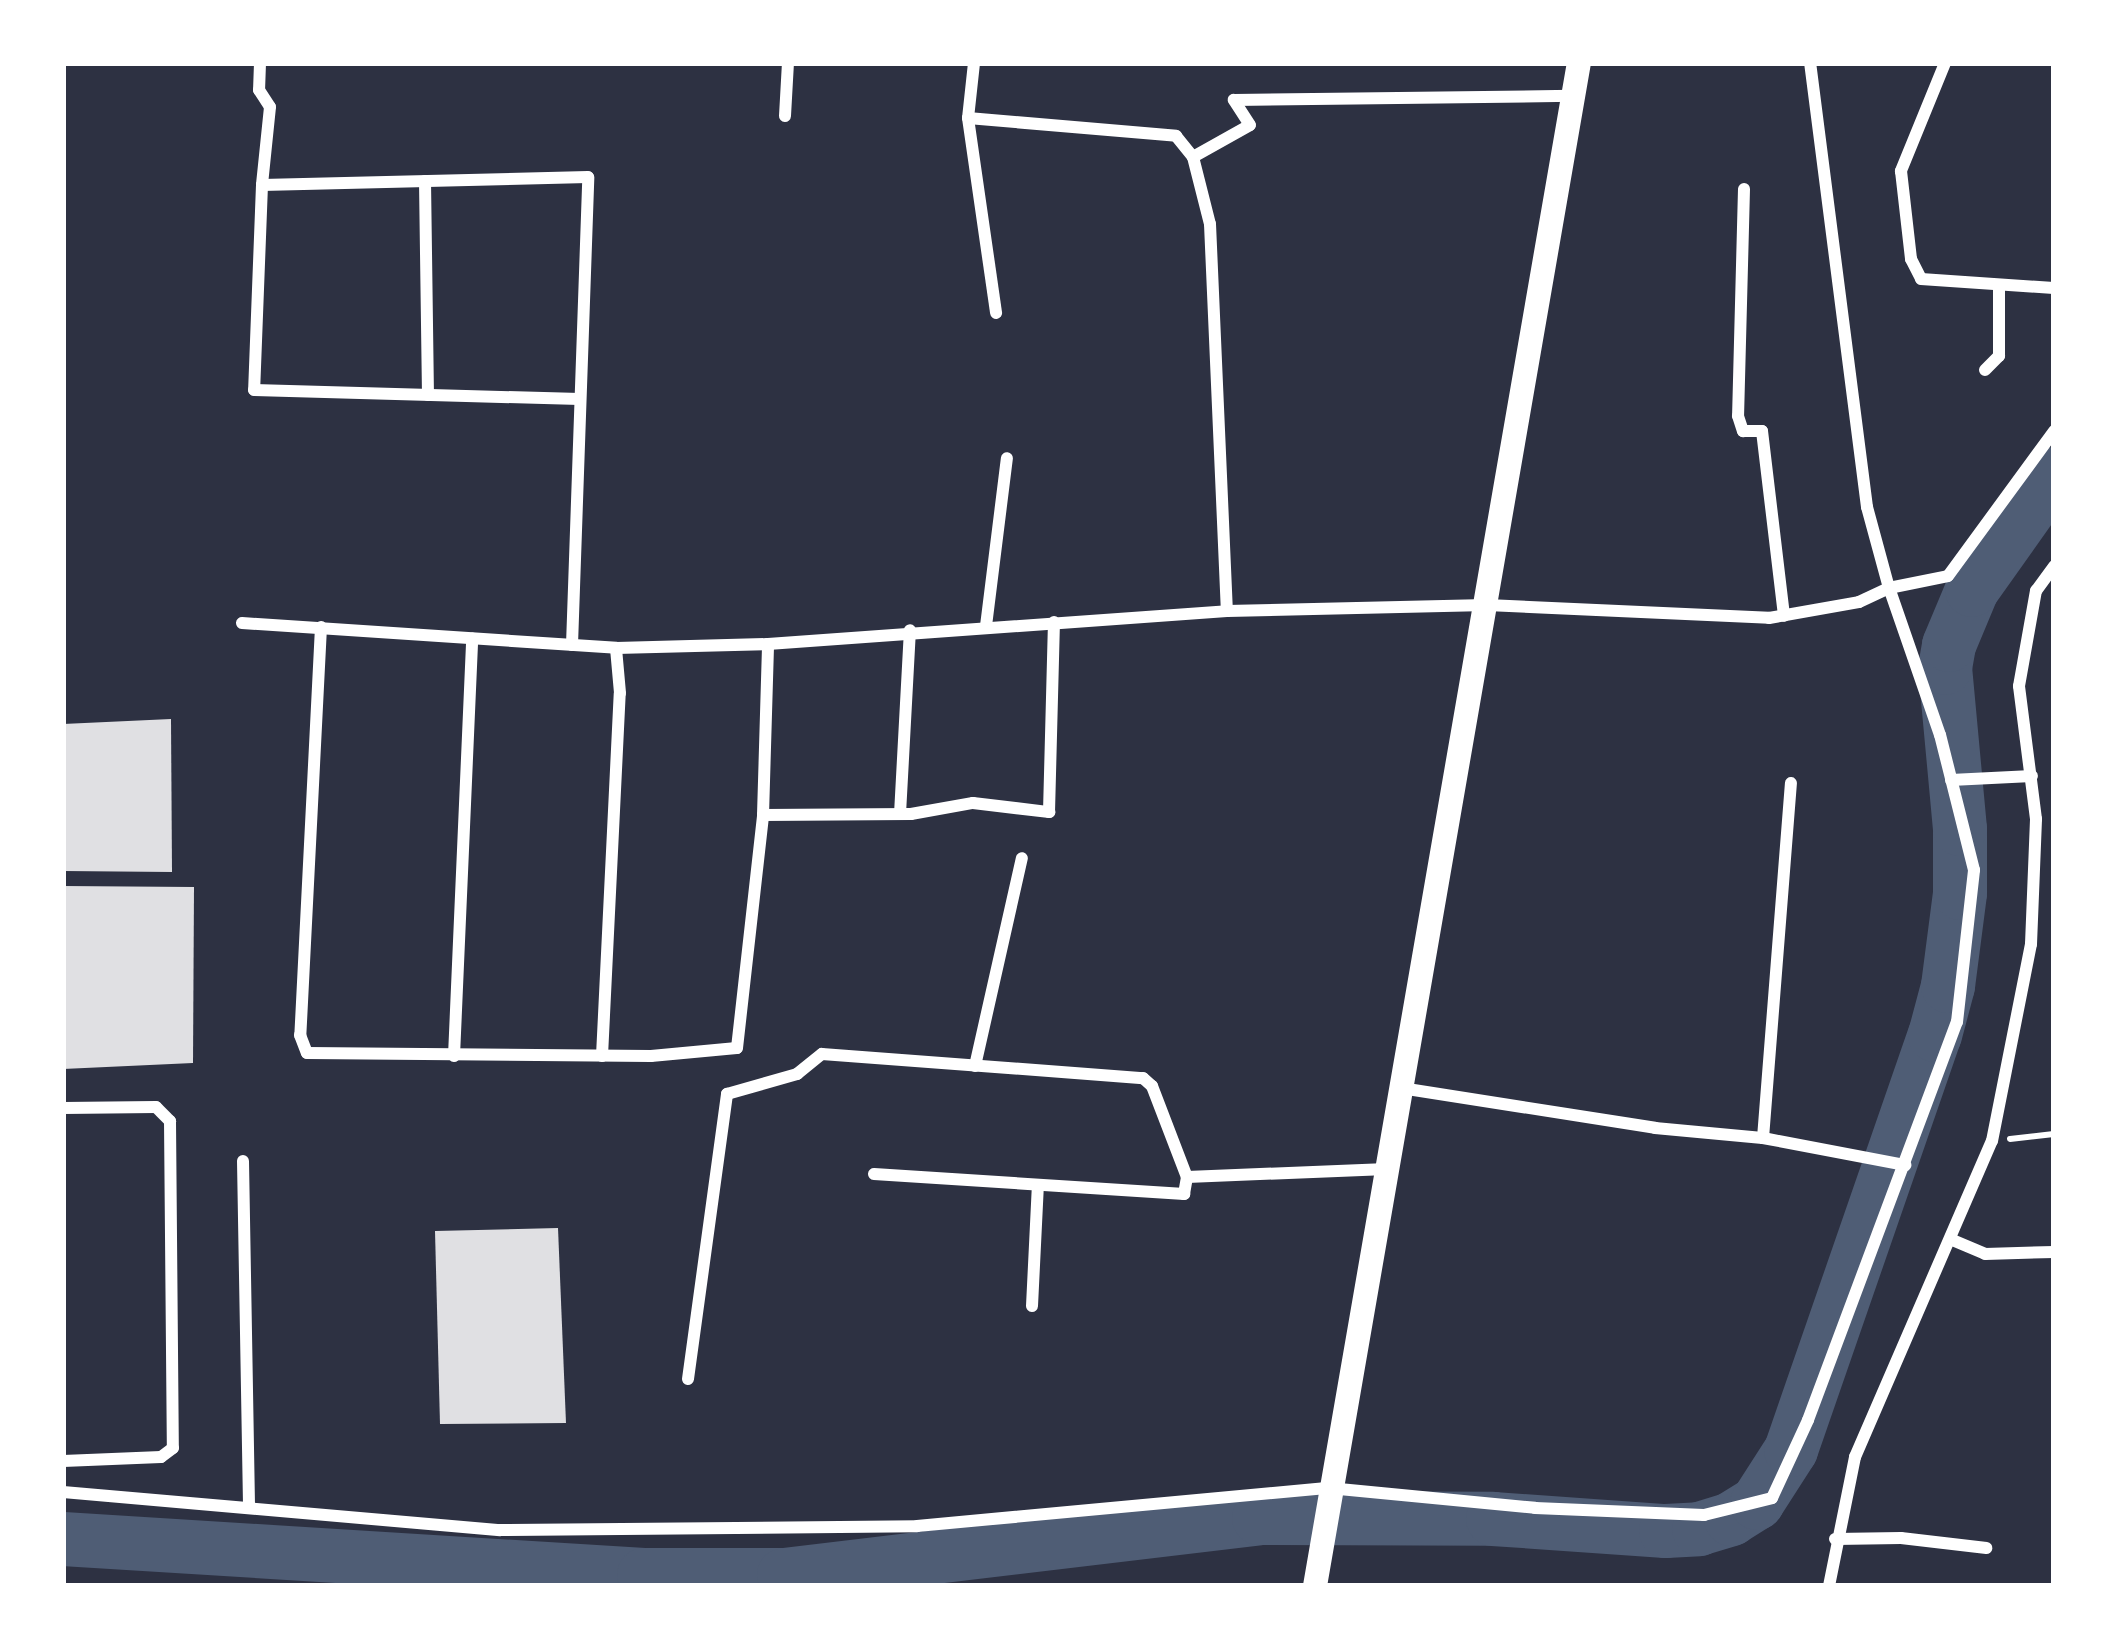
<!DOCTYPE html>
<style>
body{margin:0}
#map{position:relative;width:2117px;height:1649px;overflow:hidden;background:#2d3142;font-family:Mulish,sans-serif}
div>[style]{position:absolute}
.river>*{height:54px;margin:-27px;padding:0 27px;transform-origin:27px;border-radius:27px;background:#4f5d75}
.building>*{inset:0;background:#e0e0e3}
.path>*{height:6px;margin:-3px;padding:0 3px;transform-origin:3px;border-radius:3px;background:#fff}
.minor>*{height:12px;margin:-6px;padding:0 6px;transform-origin:6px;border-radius:6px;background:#fff}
.secondary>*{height:24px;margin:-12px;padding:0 12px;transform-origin:12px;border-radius:12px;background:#fff}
span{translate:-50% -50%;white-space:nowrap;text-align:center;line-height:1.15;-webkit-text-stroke:9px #fff;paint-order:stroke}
.frame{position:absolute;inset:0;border:66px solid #fff;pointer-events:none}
</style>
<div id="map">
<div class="river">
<i style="left:63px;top:1539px;width:582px;rotate:3.55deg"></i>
<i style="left:644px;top:1575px;width:140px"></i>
<i style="left:784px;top:1575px;width:478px;rotate:-6.8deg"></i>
<i style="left:1259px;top:1518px;width:234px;rotate:0.2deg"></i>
<i style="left:1493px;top:1519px;width:173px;rotate:4deg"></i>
<i style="left:1666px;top:1531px;width:33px;rotate:-3deg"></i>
<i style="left:1699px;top:1529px;width:34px;rotate:-17deg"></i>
<i style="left:1731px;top:1519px;width:31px;rotate:-32deg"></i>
<i style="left:1757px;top:1503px;width:63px;rotate:-57.3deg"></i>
<i style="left:1791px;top:1450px;width:439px;rotate:-70.9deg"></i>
<i style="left:1935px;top:1035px;width:51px;rotate:-75.1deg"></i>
<i style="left:1948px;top:986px;width:94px;rotate:-82.6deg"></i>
<i style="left:1960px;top:893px;width:64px;rotate:-90deg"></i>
<i style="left:1960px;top:829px;width:162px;rotate:-95.3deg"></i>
<i style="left:1945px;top:668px;width:23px;rotate:-80deg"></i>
<i style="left:1949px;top:645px;width:60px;rotate:-67.3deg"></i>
<i style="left:1972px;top:590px;width:142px;rotate:-54.7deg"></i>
</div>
<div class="building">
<i style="clip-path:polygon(171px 719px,172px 872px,63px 871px,63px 724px)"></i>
<i style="clip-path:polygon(63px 886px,194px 887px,193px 1063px,63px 1069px)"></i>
<i style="clip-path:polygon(558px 1228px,566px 1423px,440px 1424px,435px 1231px)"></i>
</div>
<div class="path">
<i style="left:2010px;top:1139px;width:44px;rotate:-6.5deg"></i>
</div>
<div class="minor">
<i style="left:260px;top:63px;width:27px;rotate:92deg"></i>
<i style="left:259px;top:90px;width:20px;rotate:57deg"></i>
<i style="left:270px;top:107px;width:78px;rotate:95.9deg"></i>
<i style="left:974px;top:63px;width:55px;rotate:96.2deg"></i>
<i style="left:968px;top:118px;width:209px;rotate:4.9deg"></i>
<i style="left:1176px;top:136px;width:27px;rotate:51deg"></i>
<i style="left:1193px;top:157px;width:69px;rotate:75.8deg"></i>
<i style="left:1210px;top:224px;width:387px;rotate:87.5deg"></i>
<i style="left:1945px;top:63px;width:117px;rotate:112.2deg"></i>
<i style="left:1901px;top:171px;width:89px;rotate:83.5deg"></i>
<i style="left:1911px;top:259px;width:22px;rotate:63deg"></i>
<i style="left:1921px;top:279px;width:133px;rotate:3.9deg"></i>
<i style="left:785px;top:116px;width:53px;rotate:-86.8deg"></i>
<i style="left:968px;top:118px;width:197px;rotate:81.8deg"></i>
<i style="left:1193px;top:157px;width:65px;rotate:-29.3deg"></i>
<i style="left:1250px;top:125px;width:30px;rotate:-123deg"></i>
<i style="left:1234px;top:100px;width:339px;rotate:-0.7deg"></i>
<i style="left:425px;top:181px;width:214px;rotate:89.2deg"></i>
<i style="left:1744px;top:189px;width:227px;rotate:91.5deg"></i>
<i style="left:1738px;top:416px;width:16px;rotate:72deg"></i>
<i style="left:1743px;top:431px;width:19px"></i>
<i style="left:1762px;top:431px;width:186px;rotate:83.2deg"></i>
<i style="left:1985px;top:370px;width:20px;rotate:-45deg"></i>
<i style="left:1999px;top:356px;width:69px;rotate:-90deg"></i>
<i style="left:242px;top:623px;width:375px;rotate:3.8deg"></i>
<i style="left:616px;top:648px;width:152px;rotate:-1.5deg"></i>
<i style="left:768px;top:644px;width:460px;rotate:-4.1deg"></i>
<i style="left:1227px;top:611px;width:260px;rotate:-1.3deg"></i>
<i style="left:1487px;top:605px;width:282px;rotate:2.6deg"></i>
<i style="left:1769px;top:618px;width:91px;rotate:-10.1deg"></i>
<i style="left:1859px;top:602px;width:33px;rotate:-25deg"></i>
<i style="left:1889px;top:588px;width:84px;rotate:-105.2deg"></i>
<i style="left:1867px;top:507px;width:448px;rotate:-97.3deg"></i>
<i style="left:986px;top:626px;width:169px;rotate:-82.9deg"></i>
<i style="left:321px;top:627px;width:409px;rotate:92.9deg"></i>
<i style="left:300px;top:1035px;width:19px;rotate:69deg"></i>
<i style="left:307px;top:1053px;width:344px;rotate:0.5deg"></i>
<i style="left:651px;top:1056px;width:86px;rotate:-5.3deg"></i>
<i style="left:737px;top:1048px;width:234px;rotate:-83.6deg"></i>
<i style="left:763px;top:815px;width:171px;rotate:-88.3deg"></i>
<i style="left:572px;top:645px;width:468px;rotate:-88deg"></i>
<i style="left:588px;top:177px;width:326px;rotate:178.6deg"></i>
<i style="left:262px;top:185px;width:205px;rotate:92.2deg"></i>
<i style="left:254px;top:390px;width:326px;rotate:1.6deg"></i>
<i style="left:1951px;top:780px;width:81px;rotate:-2.8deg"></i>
<i style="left:900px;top:814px;width:184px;rotate:-86.9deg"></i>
<i style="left:763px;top:815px;width:148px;rotate:-0.4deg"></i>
<i style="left:911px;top:814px;width:63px;rotate:-10.1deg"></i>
<i style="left:973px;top:803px;width:77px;rotate:6.8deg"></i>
<i style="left:1049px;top:812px;width:190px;rotate:-88.5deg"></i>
<i style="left:454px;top:1056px;width:418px;rotate:-87.5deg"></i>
<i style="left:602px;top:1056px;width:363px;rotate:-87.2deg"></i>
<i style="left:620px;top:693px;width:45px;rotate:-95.1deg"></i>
<i style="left:975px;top:1066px;width:213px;rotate:-77.3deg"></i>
<i style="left:1401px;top:1088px;width:257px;rotate:8.9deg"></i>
<i style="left:1655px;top:1128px;width:108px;rotate:5.3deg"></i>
<i style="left:1763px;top:1138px;width:145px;rotate:10.8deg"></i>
<i style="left:63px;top:1108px;width:93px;rotate:-0.6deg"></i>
<i style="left:156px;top:1107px;width:20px;rotate:45deg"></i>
<i style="left:170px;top:1121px;width:327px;rotate:89.5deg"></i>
<i style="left:173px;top:1448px;width:15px;rotate:143deg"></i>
<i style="left:161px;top:1457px;width:98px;rotate:177.7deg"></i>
<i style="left:1763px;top:1138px;width:356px;rotate:-85.5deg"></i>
<i style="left:243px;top:1161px;width:347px;rotate:89deg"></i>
<i style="left:874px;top:1174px;width:311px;rotate:3.7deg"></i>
<i style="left:1184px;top:1194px;width:17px;rotate:-80deg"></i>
<i style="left:1950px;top:1239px;width:38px;rotate:23deg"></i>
<i style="left:1985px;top:1254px;width:69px;rotate:-1.7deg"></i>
<i style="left:1032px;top:1306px;width:121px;rotate:-87.2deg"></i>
<i style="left:688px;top:1379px;width:288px;rotate:-82.2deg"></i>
<i style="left:727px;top:1094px;width:73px;rotate:-15.9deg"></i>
<i style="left:797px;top:1074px;width:32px;rotate:-39deg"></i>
<i style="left:822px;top:1054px;width:322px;rotate:4.3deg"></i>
<i style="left:1143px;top:1078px;width:12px;rotate:42deg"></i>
<i style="left:1152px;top:1086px;width:97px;rotate:69deg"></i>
<i style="left:1187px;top:1177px;width:200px;rotate:-2.3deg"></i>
<i style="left:63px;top:1492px;width:439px;rotate:5deg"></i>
<i style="left:500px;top:1530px;width:417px;rotate:-0.5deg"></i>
<i style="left:917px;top:1526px;width:414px;rotate:-5.3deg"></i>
<i style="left:1329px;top:1488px;width:207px;rotate:5.5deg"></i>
<i style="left:1535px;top:1508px;width:169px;rotate:2.4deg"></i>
<i style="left:1704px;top:1515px;width:70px;rotate:-14deg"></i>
<i style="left:1772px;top:1498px;width:86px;rotate:-65.2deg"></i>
<i style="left:1808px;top:1420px;width:425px;rotate:-69.5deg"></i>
<i style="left:1957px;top:1022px;width:153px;rotate:-83.6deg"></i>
<i style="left:1974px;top:870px;width:139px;rotate:-104.1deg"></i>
<i style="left:1940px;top:735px;width:156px;rotate:-109.1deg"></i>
<i style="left:1889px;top:588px;width:60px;rotate:-11.5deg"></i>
<i style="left:1948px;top:576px;width:180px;rotate:-53.8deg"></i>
<i style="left:1835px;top:1539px;width:66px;rotate:-0.9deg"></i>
<i style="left:1901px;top:1538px;width:86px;rotate:6.7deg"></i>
<i style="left:1829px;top:1586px;width:132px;rotate:-78.6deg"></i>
<i style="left:1855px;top:1457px;width:344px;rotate:-66.6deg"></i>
<i style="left:1992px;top:1141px;width:201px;rotate:-78.8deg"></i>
<i style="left:2031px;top:944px;width:125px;rotate:-87.7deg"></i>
<i style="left:2036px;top:819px;width:134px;rotate:-97.3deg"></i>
<i style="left:2019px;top:686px;width:97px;rotate:-79.9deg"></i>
<i style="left:2036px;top:591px;width:31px;rotate:-54deg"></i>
</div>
<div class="secondary">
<i style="left:1315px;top:1586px;width:1546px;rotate:-80.17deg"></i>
</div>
<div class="frame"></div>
</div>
